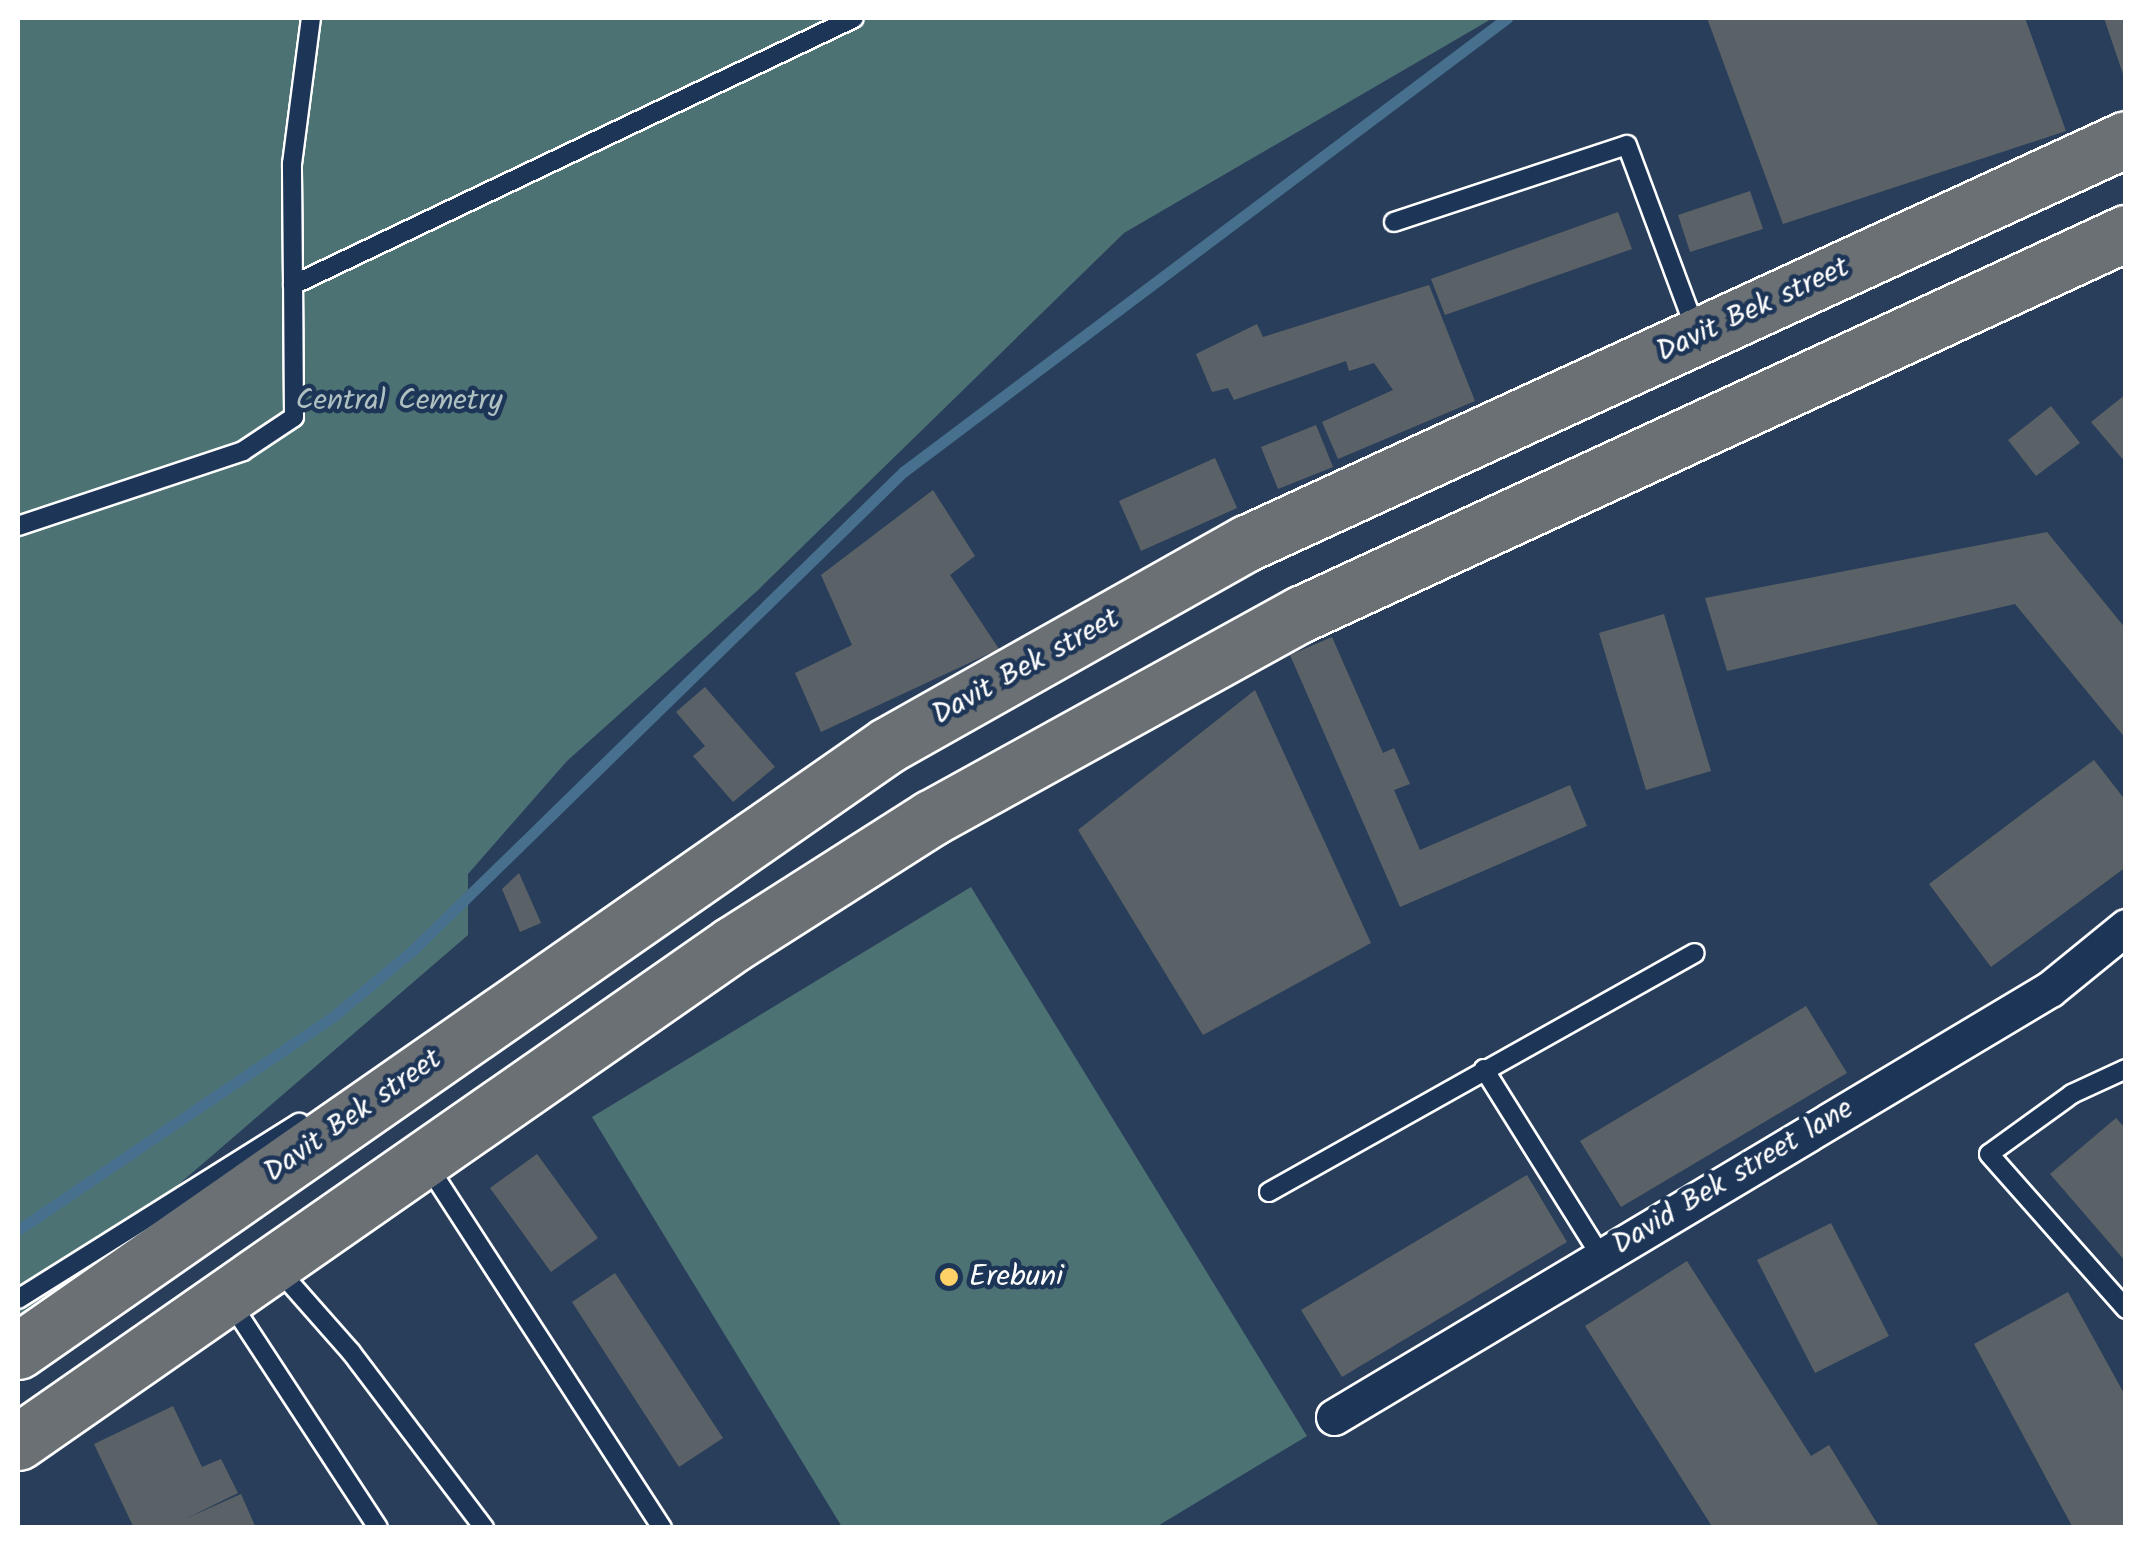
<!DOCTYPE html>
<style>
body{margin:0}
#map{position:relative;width:2143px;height:1545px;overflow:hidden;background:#293e5a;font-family:Kalam,sans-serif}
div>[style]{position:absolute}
.green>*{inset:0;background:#4d7274}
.stream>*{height:11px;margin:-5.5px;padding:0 5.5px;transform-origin:5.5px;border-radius:5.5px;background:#46708d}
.building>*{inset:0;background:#5b6267}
.roads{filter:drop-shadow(2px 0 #fff) drop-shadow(-2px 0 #fff) drop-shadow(0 2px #fff) drop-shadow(0 -2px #fff)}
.service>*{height:18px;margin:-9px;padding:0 9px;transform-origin:9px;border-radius:9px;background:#1d3557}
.minor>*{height:35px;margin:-17.5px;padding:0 17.5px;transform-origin:17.5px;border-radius:17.5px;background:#1d3557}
.primary>*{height:55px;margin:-27.5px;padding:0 27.5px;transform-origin:27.5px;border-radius:27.5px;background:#6a7074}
.dots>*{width:28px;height:28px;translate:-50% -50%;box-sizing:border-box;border:5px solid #1d3557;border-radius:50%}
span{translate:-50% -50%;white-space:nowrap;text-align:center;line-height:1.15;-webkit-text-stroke:9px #1d3557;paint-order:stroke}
.street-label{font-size:30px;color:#fff}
.park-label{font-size:30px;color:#afc0c0}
.poi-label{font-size:30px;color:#fff}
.left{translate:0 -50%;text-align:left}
.frame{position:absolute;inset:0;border:20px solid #fff;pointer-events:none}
</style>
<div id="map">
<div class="green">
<i style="clip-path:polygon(18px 18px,1493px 18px,1124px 233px,757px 591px,567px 761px,468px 874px,468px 935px,18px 1323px)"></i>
<i style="clip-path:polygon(971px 887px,1307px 1436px,1156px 1527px,842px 1527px,592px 1117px)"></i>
</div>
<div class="stream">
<i style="left:18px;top:1230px;width:383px;rotate:-34.1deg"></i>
<i style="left:335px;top:1015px;width:102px;rotate:-39.8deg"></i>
<i style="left:413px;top:950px;width:685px;rotate:-44.29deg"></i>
<i style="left:903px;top:472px;width:756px;rotate:-36.93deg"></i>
</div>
<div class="building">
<i style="clip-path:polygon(1707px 18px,2025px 18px,2066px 131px,1783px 224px)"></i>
<i style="clip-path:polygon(2104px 18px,2126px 18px,2126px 80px,2125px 80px)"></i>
<i style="clip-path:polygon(1750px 191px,1763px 229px,1690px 252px,1678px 215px)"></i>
<i style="clip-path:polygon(1618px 212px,1632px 249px,1445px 315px,1431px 279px)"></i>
<i style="clip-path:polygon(1429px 285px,1475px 401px,1338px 459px,1322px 422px,1393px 390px,1374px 363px,1349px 371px,1346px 361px,1234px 400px,1228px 388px,1212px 392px,1196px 354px,1257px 324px,1263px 337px)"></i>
<i style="clip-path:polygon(2126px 394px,2126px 463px,2091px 422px)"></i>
<i style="clip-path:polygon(2051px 406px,2080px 443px,2036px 476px,2008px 440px)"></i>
<i style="clip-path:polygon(1316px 425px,1333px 467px,1278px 489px,1261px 447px)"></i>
<i style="clip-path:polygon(1215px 458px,1237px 508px,1141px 551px,1119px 501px)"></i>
<i style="clip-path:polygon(933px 490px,975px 556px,950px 575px,999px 649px,821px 732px,795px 673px,852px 645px,821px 575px)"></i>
<i style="clip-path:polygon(2047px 532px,2126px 629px,2126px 739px,2015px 604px,1727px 671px,1705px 598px)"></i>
<i style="clip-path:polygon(1664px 614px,1711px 771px,1646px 790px,1599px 633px)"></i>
<i style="clip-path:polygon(1332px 637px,1383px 753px,1394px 748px,1410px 784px,1394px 790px,1420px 850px,1570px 785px,1587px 826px,1400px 907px,1290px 655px)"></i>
<i style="clip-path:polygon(705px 687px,775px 767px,733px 802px,693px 756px,705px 746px,676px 712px)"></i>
<i style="clip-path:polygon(1255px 690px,1371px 943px,1203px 1035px,1078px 830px)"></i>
<i style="clip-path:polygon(2094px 760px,2126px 801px,2126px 867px,1991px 967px,1929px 884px)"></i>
<i style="clip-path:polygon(519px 873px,541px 923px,520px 932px,502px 889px)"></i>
<i style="clip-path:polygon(1806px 1006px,1847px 1073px,1621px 1207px,1580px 1141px)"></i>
<i style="clip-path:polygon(2116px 1118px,2126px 1129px,2126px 1262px,2050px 1174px)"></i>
<i style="clip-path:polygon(537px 1154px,598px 1238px,551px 1272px,490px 1188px)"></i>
<i style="clip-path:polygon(1527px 1175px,1567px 1242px,1342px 1377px,1301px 1310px)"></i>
<i style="clip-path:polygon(1831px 1223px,1889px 1336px,1815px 1373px,1757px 1260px)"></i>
<i style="clip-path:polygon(1687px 1261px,1811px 1456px,1829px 1445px,1880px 1528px,1713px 1528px,1585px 1326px)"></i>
<i style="clip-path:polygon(615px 1273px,723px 1438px,679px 1467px,572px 1302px)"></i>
<i style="clip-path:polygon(2068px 1292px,2126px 1397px,2126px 1528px,2073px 1528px,1974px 1344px)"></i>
<i style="clip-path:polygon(173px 1406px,202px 1467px,221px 1459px,238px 1493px,185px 1519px,241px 1494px,256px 1528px,134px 1528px,94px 1444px)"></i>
</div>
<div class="roads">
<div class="service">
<i style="left:1394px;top:222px;width:245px;rotate:-18.3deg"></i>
<i style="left:1627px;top:145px;width:198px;rotate:69.6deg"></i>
<i style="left:293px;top:285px;width:121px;rotate:-90.5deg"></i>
<i style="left:292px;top:164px;width:147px;rotate:-82.6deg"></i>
<i style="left:18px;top:526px;width:237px;rotate:-18.4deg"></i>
<i style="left:243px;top:451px;width:61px;rotate:-33.7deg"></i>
<i style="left:294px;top:417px;width:132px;rotate:-90.4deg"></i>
<i style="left:293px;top:285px;width:621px;rotate:-25.45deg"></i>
<i style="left:1484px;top:1069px;width:221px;rotate:58deg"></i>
<i style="left:2126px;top:1069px;width:60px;rotate:155.2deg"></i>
<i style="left:2072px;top:1094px;width:102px;rotate:144.1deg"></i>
<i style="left:1989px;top:1154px;width:207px;rotate:48.5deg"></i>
<i style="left:426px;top:1163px;width:435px;rotate:57.1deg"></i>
<i style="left:1269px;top:1192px;width:488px;rotate:-29.3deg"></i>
<i style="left:276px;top:1267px;width:113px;rotate:48.6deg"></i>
<i style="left:351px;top:1352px;width:221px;rotate:52.9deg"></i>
<i style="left:18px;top:1299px;width:332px;rotate:-32.1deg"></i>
<i style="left:229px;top:1300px;width:272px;rotate:56.8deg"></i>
</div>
<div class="minor">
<i style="left:1334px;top:1417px;width:834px;rotate:-30.87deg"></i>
<i style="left:2050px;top:989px;width:98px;rotate:-39.2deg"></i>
</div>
<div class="primary">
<i style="left:18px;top:1351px;width:1060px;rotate:-34.86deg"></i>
<i style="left:888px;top:745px;width:412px;rotate:-29.4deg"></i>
<i style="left:1247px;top:543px;width:967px;rotate:-24.68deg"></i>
<i style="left:18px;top:1442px;width:871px;rotate:-34.86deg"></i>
<i style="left:733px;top:944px;width:235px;rotate:-32.5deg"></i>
<i style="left:931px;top:818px;width:423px;rotate:-28.9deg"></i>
<i style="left:1301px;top:614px;width:909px;rotate:-24.79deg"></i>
</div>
</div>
<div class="dots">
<i style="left:949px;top:1277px;background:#ffd166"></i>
</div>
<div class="street-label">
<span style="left:1753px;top:310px;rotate:-25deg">Davit Bek street</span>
<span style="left:1026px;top:667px;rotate:-29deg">Davit Bek street</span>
<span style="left:353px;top:1116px;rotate:-35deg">Davit Bek street</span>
<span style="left:1733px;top:1177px;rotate:-31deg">David Bek street lane</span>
</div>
<div class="park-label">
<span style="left:399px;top:401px">Central Cemetry</span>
</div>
<div class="poi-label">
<span class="left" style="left:969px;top:1277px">Erebuni</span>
</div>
<div class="frame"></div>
</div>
